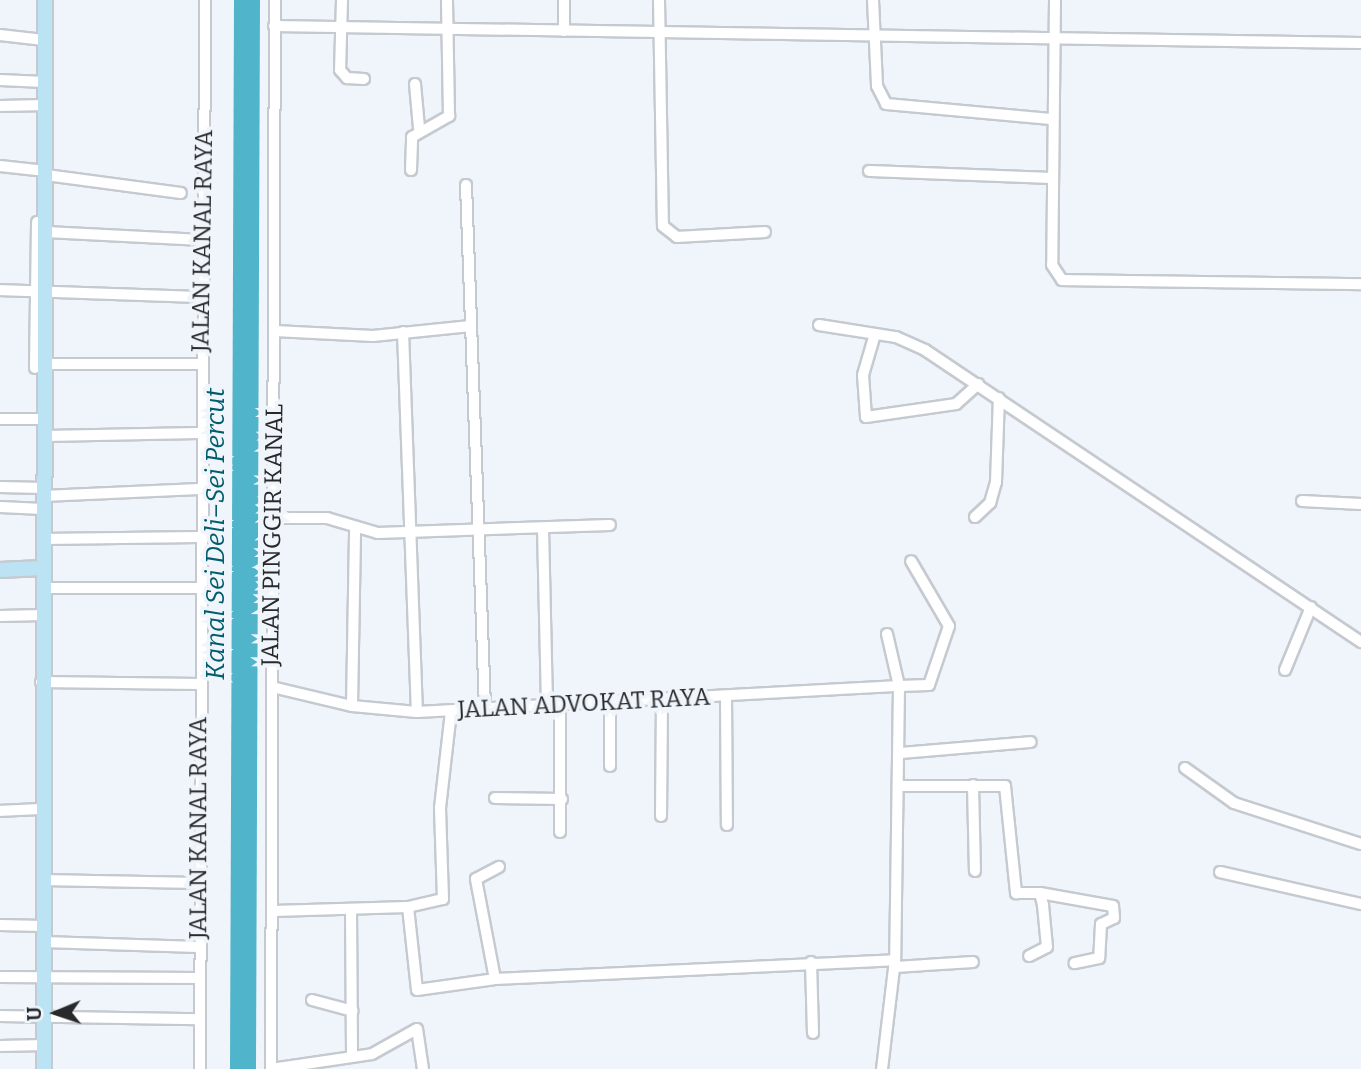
<!DOCTYPE html>
<meta charset="utf-8">
<style>
body{margin:0}
#map{position:relative;width:1361px;height:1069px;overflow:hidden;background:#f0f5fb;font-family:Bitter,serif}
div>[style]{position:absolute}
.water>*{inset:0;background:#50b4cb}
.roads{filter:drop-shadow(2px 0 #c5cad0) drop-shadow(-2px 0 #c5cad0) drop-shadow(0 2px #c5cad0) drop-shadow(0 -2px #c5cad0)}
.street>*{height:10px;margin:-5px;padding:0 5px;transform-origin:5px;border-radius:5px;background:#fff}
.secondary>*{height:14px;margin:-7px;padding:0 7px;transform-origin:7px;border-radius:7px;background:#bce3f4}
span{translate:-50% -50%;white-space:nowrap;text-align:center;line-height:1.15;-webkit-text-stroke:7px #f0f5fb;paint-order:stroke}
.street-label{font-size:24px;color:#27292b}
.water-label{font-size:26px;color:#015c6c;font-style:italic}
.north{position:absolute;left:21px;top:978px;width:70px;height:70px;-webkit-text-stroke:5px #f0f5fb;paint-order:stroke;rotate:268deg;font-size:19px;font-weight:700;line-height:28px;text-align:center;color:#27292b}
.north::after{content:'';display:block;margin:auto;width:24px;height:32px;background:#27292b;clip-path:polygon(50% 0,100% 100%,50% 72%,0 100%)}
</style>
<div id="map">
<div class="water">
<i style="clip-path:polygon(234px 0,260px 0,256px 1069px,230px 1069px)"></i>
</div>
<div class="roads">
<div class="street">
<i style="left:342px;top:0;width:70px;rotate:91.6deg"></i>
<i style="left:340px;top:70px;width:11px;rotate:49deg"></i>
<i style="left:347px;top:78px;width:17px;rotate:3deg"></i>
<i style="left:564px;top:0;width:31px;rotate:90deg"></i>
<i style="left:659px;top:0;width:226px;rotate:89deg"></i>
<i style="left:663px;top:226px;width:18px;rotate:38deg"></i>
<i style="left:677px;top:237px;width:88px;rotate:-3.3deg"></i>
<i style="left:873px;top:0;width:86px;rotate:87.3deg"></i>
<i style="left:877px;top:86px;width:20px;rotate:63deg"></i>
<i style="left:886px;top:104px;width:166px;rotate:5.2deg"></i>
<i style="left:1055px;top:0;width:265px;rotate:90.6deg"></i>
<i style="left:1052px;top:265px;width:18px;rotate:56deg"></i>
<i style="left:1062px;top:280px;width:299px;rotate:0.8deg"></i>
<i style="left:274px;top:26px;width:1087px;rotate:0.9deg"></i>
<i style="left:0;top:35px;width:44px;rotate:6.5deg"></i>
<i style="left:0;top:80px;width:45px;rotate:2.5deg"></i>
<i style="left:415px;top:84px;width:44px;rotate:84.8deg"></i>
<i style="left:0;top:106px;width:46px;rotate:-1.2deg"></i>
<i style="left:0;top:166px;width:46px;rotate:6.2deg"></i>
<i style="left:411px;top:170px;width:33px;rotate:-88deg"></i>
<i style="left:412px;top:137px;width:43px;rotate:-29.6deg"></i>
<i style="left:449px;top:116px;width:116px;rotate:-91deg"></i>
<i style="left:869px;top:171px;width:184px;rotate:2.2deg"></i>
<i style="left:46px;top:175px;width:136px;rotate:7.6deg"></i>
<i style="left:466px;top:185px;width:522px;rotate:87.92deg"></i>
<i style="left:46px;top:232px;width:157px;rotate:2.9deg"></i>
<i style="left:0;top:290px;width:201px;rotate:2deg"></i>
<i style="left:819px;top:325px;width:78px;rotate:8.9deg"></i>
<i style="left:896px;top:337px;width:32px;rotate:24deg"></i>
<i style="left:925px;top:350px;width:525px;rotate:33.81deg"></i>
<i style="left:275px;top:331px;width:98px;rotate:2.9deg"></i>
<i style="left:373px;top:336px;width:98px;rotate:-5.9deg"></i>
<i style="left:403px;top:332px;width:380px;rotate:87.9deg"></i>
<i style="left:875px;top:334px;width:43px;rotate:106.3deg"></i>
<i style="left:863px;top:375px;width:42px;rotate:85.9deg"></i>
<i style="left:866px;top:417px;width:91px;rotate:-8.2deg"></i>
<i style="left:956px;top:404px;width:30px;rotate:-42deg"></i>
<i style="left:46px;top:364px;width:154px"></i>
<i style="left:35px;top:368px;width:146px;rotate:-89.2deg"></i>
<i style="left:0;top:419px;width:45px"></i>
<i style="left:45px;top:436px;width:153px;rotate:-1.1deg"></i>
<i style="left:0;top:487px;width:43px;rotate:1.3deg"></i>
<i style="left:43px;top:496px;width:156px;rotate:-2.6deg"></i>
<i style="left:1302px;top:501px;width:59px;rotate:2.9deg"></i>
<i style="left:0;top:507px;width:43px;rotate:2.7deg"></i>
<i style="left:975px;top:517px;width:21px;rotate:-43deg"></i>
<i style="left:990px;top:503px;width:22px;rotate:-74deg"></i>
<i style="left:996px;top:482px;width:84px;rotate:-88deg"></i>
<i style="left:275px;top:518px;width:52px"></i>
<i style="left:327px;top:518px;width:53px;rotate:16.4deg"></i>
<i style="left:378px;top:533px;width:232px;rotate:-2deg"></i>
<i style="left:543px;top:528px;width:177px;rotate:88.7deg"></i>
<i style="left:43px;top:539px;width:156px;rotate:-0.7deg"></i>
<i style="left:43px;top:588px;width:156px"></i>
<i style="left:0;top:616px;width:43px;rotate:-1.3deg"></i>
<i style="left:887px;top:634px;width:53px;rotate:77deg"></i>
<i style="left:899px;top:686px;width:30px;rotate:-2deg"></i>
<i style="left:929px;top:685px;width:62px;rotate:-71.3deg"></i>
<i style="left:949px;top:626px;width:75px;rotate:-120.3deg"></i>
<i style="left:1285px;top:670px;width:68px;rotate:-67.6deg"></i>
<i style="left:41px;top:682px;width:158px;rotate:0.7deg"></i>
<i style="left:272px;top:687px;width:82px;rotate:13.4deg"></i>
<i style="left:352px;top:706px;width:65px;rotate:5.3deg"></i>
<i style="left:417px;top:712px;width:483px;rotate:-3.1deg"></i>
<i style="left:899px;top:686px;width:274px;rotate:90.8deg"></i>
<i style="left:895px;top:960px;width:110px;rotate:96.8deg"></i>
<i style="left:726px;top:696px;width:129px;rotate:89.6deg"></i>
<i style="left:352px;top:706px;width:175px;rotate:-89deg"></i>
<i style="left:900px;top:753px;width:131px;rotate:-4.8deg"></i>
<i style="left:610px;top:766px;width:65px;rotate:-90deg"></i>
<i style="left:1185px;top:768px;width:60px;rotate:35.5deg"></i>
<i style="left:1234px;top:803px;width:133px;rotate:17.9deg"></i>
<i style="left:973px;top:785px;width:86px;rotate:88.7deg"></i>
<i style="left:899px;top:786px;width:106px"></i>
<i style="left:1005px;top:786px;width:108px;rotate:84.1deg"></i>
<i style="left:1016px;top:893px;width:24px"></i>
<i style="left:1040px;top:893px;width:12px;rotate:76deg"></i>
<i style="left:1043px;top:905px;width:42px;rotate:84.6deg"></i>
<i style="left:1047px;top:947px;width:20px;rotate:153deg"></i>
<i style="left:495px;top:798px;width:67px;rotate:0.9deg"></i>
<i style="left:0;top:811px;width:40px;rotate:-2.9deg"></i>
<i style="left:661px;top:816px;width:118px;rotate:-89.5deg"></i>
<i style="left:560px;top:832px;width:129px;rotate:-90deg"></i>
<i style="left:1220px;top:872px;width:145px;rotate:12.8deg"></i>
<i style="left:42px;top:880px;width:156px;rotate:1.1deg"></i>
<i style="left:1040px;top:893px;width:74px;rotate:10.1deg"></i>
<i style="left:1113px;top:906px;width:12px;rotate:85deg"></i>
<i style="left:1114px;top:918px;width:14px;rotate:155deg"></i>
<i style="left:1101px;top:924px;width:34px;rotate:93deg"></i>
<i style="left:1099px;top:958px;width:25px;rotate:168deg"></i>
<i style="left:408px;top:907px;width:83px;rotate:83.8deg"></i>
<i style="left:417px;top:990px;width:79px;rotate:-8deg"></i>
<i style="left:495px;top:979px;width:400px;rotate:-2.7deg"></i>
<i style="left:351px;top:909px;width:146px;rotate:89.6deg"></i>
<i style="left:273px;top:911px;width:135px;rotate:-1.7deg"></i>
<i style="left:408px;top:907px;width:36px;rotate:-13deg"></i>
<i style="left:443px;top:899px;width:91px;rotate:-91.9deg"></i>
<i style="left:440px;top:808px;width:97px;rotate:-83.5deg"></i>
<i style="left:0;top:925px;width:43px;rotate:1.3deg"></i>
<i style="left:44px;top:942px;width:154px;rotate:1.9deg"></i>
<i style="left:811px;top:962px;width:71px;rotate:88.4deg"></i>
<i style="left:895px;top:967px;width:78px;rotate:-3.7deg"></i>
<i style="left:0;top:977px;width:199px;rotate:0.3deg"></i>
<i style="left:495px;top:979px;width:102px;rotate:-100.8deg"></i>
<i style="left:476px;top:879px;width:26px;rotate:-28deg"></i>
<i style="left:312px;top:1000px;width:42px;rotate:15deg"></i>
<i style="left:0;top:1016px;width:200px;rotate:0.9deg"></i>
<i style="left:0;top:1046px;width:44px;rotate:-1.3deg"></i>
<i style="left:200px;top:1069px;width:1069px;rotate:-89.73deg"></i>
<i style="left:271px;top:1069px;width:1069px;rotate:-89.79deg"></i>
<i style="left:271px;top:1069px;width:102px;rotate:-8.4deg"></i>
<i style="left:372px;top:1054px;width:51px;rotate:-29.1deg"></i>
<i style="left:417px;top:1029px;width:40px;rotate:81.5deg"></i>
</div>
<div class="secondary">
<i style="left:0;top:570px;width:42px;rotate:-2.7deg"></i>
<i style="left:44px;top:1069px;width:1069px;rotate:-89.95deg"></i>
</div>
</div>
<div class="street-label">
<span style="left:203px;top:241px;rotate:-89deg">JALAN KANAL RAYA</span>
<span style="left:273px;top:535px;rotate:-89deg">JALAN PINGGIR KANAL</span>
<span style="left:584px;top:704px;rotate:-3deg">JALAN ADVOKAT RAYA</span>
<span style="left:199px;top:828px;rotate:-90deg">JALAN KANAL RAYA</span>
</div>
<div class="water-label">
<span style="left:216px;top:534px;rotate:-90deg">Kanal Sei Deli–Sei Percut</span>
</div>
<div class="north">U</div>
</div>
